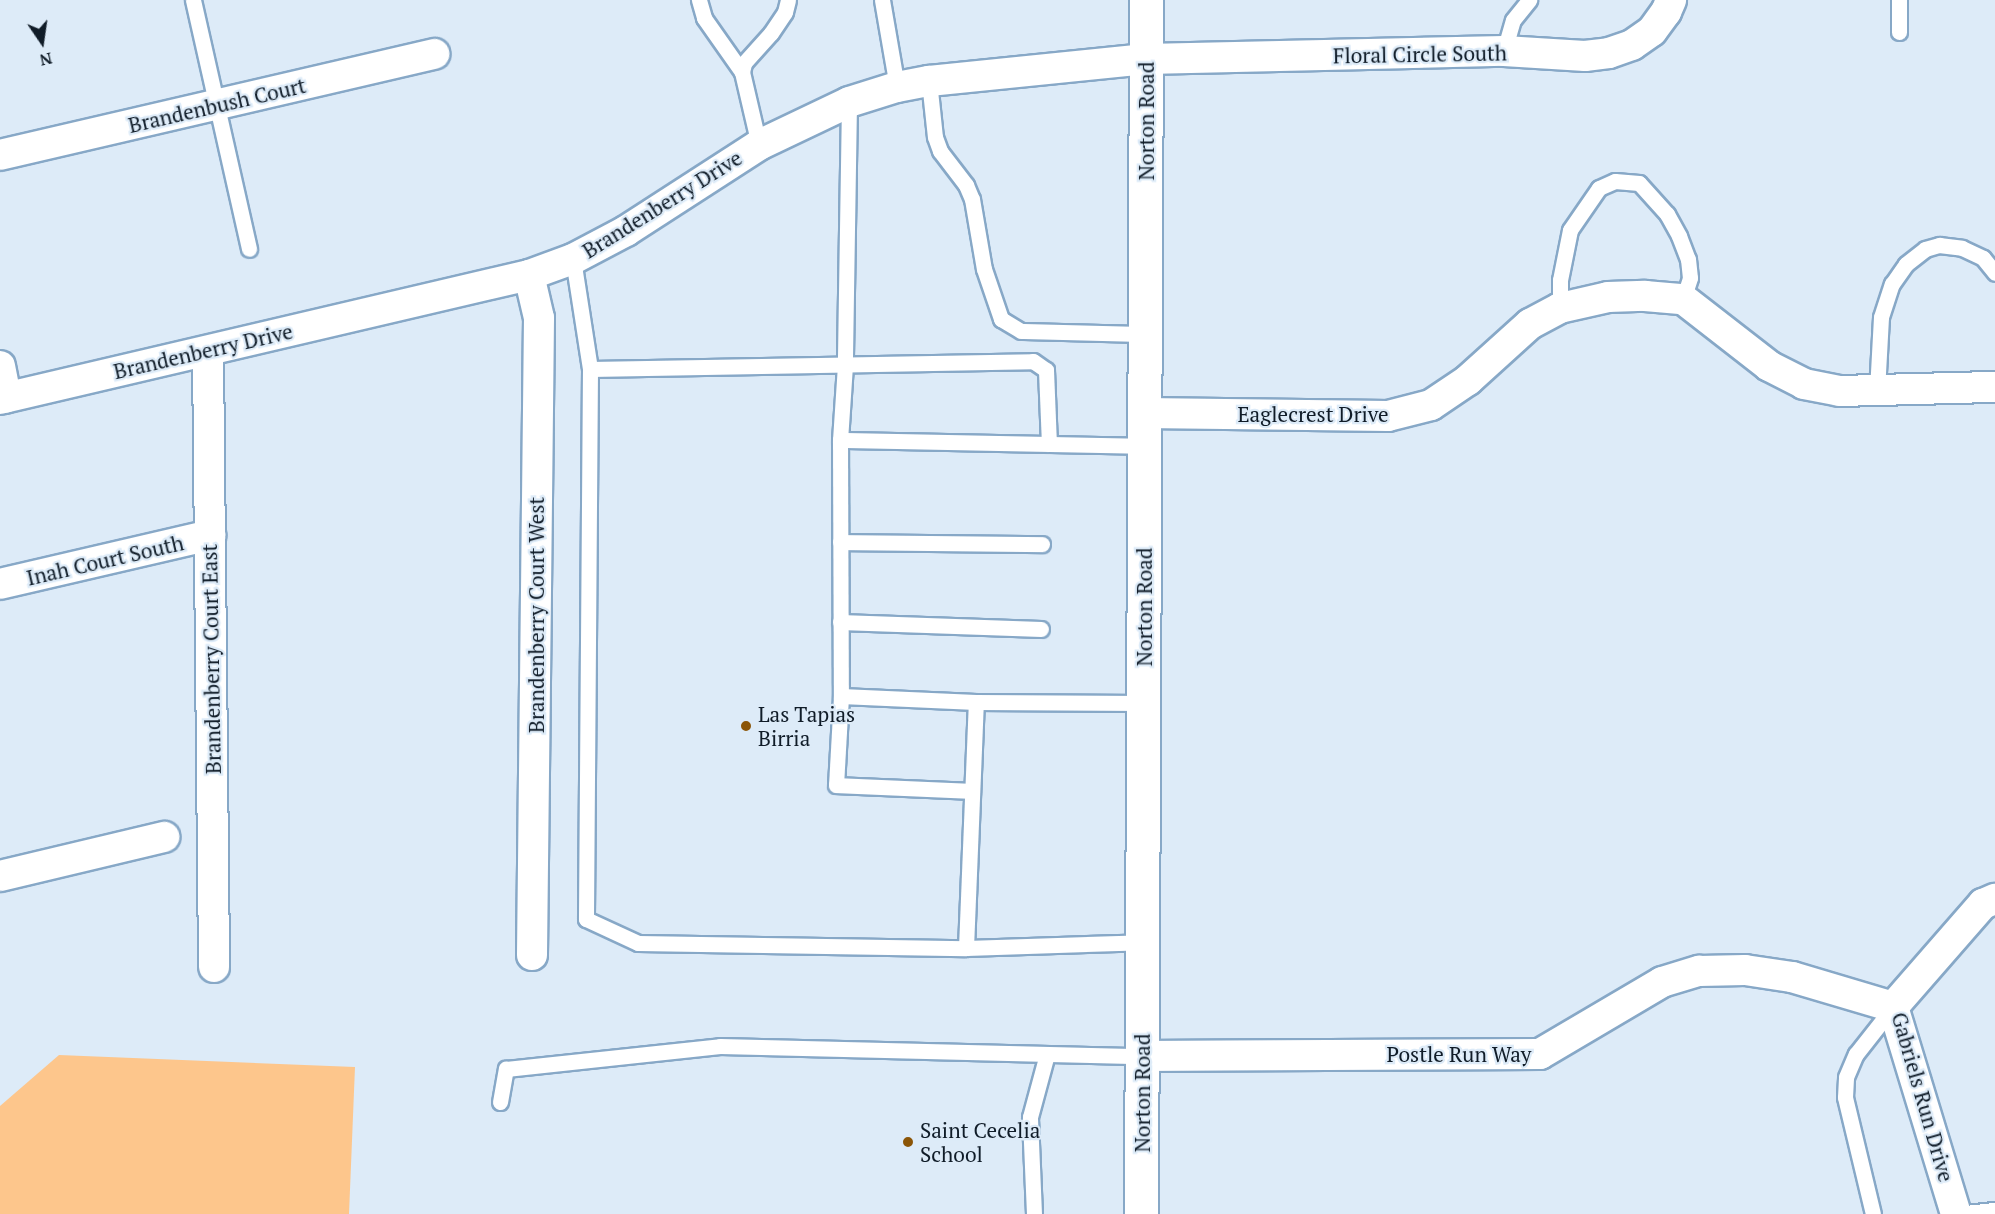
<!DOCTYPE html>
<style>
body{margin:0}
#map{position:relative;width:1995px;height:1214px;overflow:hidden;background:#ddebf8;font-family:"PT Serif",serif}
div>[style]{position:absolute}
.green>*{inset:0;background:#fdc68c}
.roads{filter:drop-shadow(2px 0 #87a8c7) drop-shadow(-2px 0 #87a8c7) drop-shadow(0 2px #87a8c7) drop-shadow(0 -2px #87a8c7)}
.service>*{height:15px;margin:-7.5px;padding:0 7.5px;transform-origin:7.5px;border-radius:7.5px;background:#fff}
.minor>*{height:30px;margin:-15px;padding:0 15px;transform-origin:15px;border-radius:15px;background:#fff}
.secondary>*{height:33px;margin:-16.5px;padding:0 16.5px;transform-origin:16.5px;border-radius:16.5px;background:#fff}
.dots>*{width:16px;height:16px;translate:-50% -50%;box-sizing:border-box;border:3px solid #ddebf8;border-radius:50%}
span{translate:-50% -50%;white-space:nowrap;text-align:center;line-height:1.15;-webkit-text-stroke:4.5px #ddebf8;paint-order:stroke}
.street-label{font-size:21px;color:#101c28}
.poi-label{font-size:21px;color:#101c28}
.left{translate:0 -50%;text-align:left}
.north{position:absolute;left:12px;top:12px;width:60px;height:60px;-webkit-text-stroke:4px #ddebf8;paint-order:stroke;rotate:167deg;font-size:16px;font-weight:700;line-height:24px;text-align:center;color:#101c28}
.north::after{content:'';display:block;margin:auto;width:21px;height:27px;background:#101c28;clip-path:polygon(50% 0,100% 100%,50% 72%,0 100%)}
</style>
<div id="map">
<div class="green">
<i style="clip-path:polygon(59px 1055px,355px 1067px,349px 1214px,0 1214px,0 1106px)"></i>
</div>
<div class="roads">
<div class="service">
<i style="left:193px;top:0;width:255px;rotate:77.3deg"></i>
<i style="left:699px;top:0;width:19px;rotate:74deg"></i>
<i style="left:704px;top:18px;width:66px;rotate:54.9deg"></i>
<i style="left:882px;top:0;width:88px;rotate:80.2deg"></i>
<i style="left:1899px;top:0;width:32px;rotate:90deg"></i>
<i style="left:1504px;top:51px;width:32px;rotate:-74deg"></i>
<i style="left:1513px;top:20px;width:26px;rotate:-51deg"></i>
<i style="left:929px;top:81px;width:56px;rotate:83.9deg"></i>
<i style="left:935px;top:137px;width:15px;rotate:70deg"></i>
<i style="left:940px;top:151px;width:43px;rotate:52.6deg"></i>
<i style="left:966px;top:185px;width:15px;rotate:67deg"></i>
<i style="left:972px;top:199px;width:71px;rotate:80.3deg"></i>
<i style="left:984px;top:269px;width:53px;rotate:71.2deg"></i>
<i style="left:1001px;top:319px;width:23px;rotate:31deg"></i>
<i style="left:1021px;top:331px;width:123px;rotate:1.4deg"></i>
<i style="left:849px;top:102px;width:263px;rotate:90.9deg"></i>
<i style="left:845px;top:365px;width:75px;rotate:93.8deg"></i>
<i style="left:840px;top:440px;width:304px;rotate:1.1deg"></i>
<i style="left:759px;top:145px;width:75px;rotate:-103.1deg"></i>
<i style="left:742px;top:72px;width:9px;rotate:-77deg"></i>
<i style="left:744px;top:63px;width:40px;rotate:-48deg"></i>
<i style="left:771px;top:33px;width:25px;rotate:-56deg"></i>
<i style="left:785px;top:12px;width:12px;rotate:-76deg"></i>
<i style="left:573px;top:259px;width:111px;rotate:81.2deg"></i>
<i style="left:590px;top:369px;width:550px;rotate:90.42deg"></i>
<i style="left:586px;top:919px;width:57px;rotate:24.8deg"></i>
<i style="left:638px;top:943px;width:328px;rotate:0.9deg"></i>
<i style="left:966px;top:948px;width:177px;rotate:-1.9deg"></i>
<i style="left:1560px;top:308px;width:28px;rotate:-90deg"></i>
<i style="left:1560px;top:280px;width:51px;rotate:-78.7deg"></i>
<i style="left:1570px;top:230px;width:51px;rotate:-55.4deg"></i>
<i style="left:1599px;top:188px;width:17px;rotate:-24deg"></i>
<i style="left:1615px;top:181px;width:24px;rotate:5deg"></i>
<i style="left:1639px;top:183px;width:42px;rotate:47.9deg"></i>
<i style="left:1667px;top:214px;width:25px;rotate:61deg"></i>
<i style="left:1679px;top:236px;width:25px;rotate:69deg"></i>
<i style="left:1688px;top:259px;width:19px;rotate:84deg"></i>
<i style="left:1690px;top:278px;width:22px;rotate:108deg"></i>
<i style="left:590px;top:369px;width:443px;rotate:-1deg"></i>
<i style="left:1033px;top:361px;width:16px;rotate:35deg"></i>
<i style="left:1046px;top:370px;width:74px;rotate:87.7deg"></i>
<i style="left:1877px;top:391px;width:74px;rotate:-86.9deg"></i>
<i style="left:1881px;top:317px;width:35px;rotate:-72deg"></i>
<i style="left:1892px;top:284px;width:24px;rotate:-55deg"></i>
<i style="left:1906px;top:264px;width:24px;rotate:-38deg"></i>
<i style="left:1925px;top:249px;width:15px;rotate:-16deg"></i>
<i style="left:1939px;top:245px;width:23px;rotate:7deg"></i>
<i style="left:1962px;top:248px;width:23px;rotate:25deg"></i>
<i style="left:1983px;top:258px;width:19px;rotate:51deg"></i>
<i style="left:840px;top:440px;width:256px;rotate:89.8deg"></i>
<i style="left:841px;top:696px;width:135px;rotate:2.5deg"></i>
<i style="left:976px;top:702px;width:168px;rotate:0.3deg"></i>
<i style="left:840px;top:542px;width:202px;rotate:0.6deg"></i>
<i style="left:840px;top:622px;width:201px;rotate:2deg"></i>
<i style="left:841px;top:696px;width:89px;rotate:93.2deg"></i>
<i style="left:836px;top:785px;width:136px;rotate:2.5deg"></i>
<i style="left:966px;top:948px;width:246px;rotate:-87.7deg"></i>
<i style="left:500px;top:1102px;width:34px;rotate:-80deg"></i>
<i style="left:506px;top:1069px;width:215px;rotate:-6.1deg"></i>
<i style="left:720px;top:1046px;width:422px;rotate:1.4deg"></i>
<i style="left:1034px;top:1214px;width:97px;rotate:-92.4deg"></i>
<i style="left:1030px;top:1117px;width:65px;rotate:-74.9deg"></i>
<i style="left:1873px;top:1214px;width:120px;rotate:-103.5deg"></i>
<i style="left:1845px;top:1097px;width:20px;rotate:-87deg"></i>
<i style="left:1846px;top:1077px;width:25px;rotate:-67deg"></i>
<i style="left:1856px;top:1054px;width:60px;rotate:-51.8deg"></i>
<i style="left:1956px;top:1214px;width:39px;rotate:-6deg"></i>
</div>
<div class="minor">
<i style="left:0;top:155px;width:446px;rotate:-13.1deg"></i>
<i style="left:529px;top:275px;width:44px;rotate:76.9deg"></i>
<i style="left:539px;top:318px;width:637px;rotate:90.63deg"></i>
<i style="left:208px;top:351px;width:616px;rotate:89.44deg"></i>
<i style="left:0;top:366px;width:32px;rotate:79deg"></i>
<i style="left:0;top:399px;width:543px;rotate:-13.19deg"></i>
<i style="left:529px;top:275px;width:47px;rotate:-20deg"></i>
<i style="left:573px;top:259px;width:60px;rotate:-27.8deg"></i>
<i style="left:626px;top:231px;width:158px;rotate:-32.9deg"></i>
<i style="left:759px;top:145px;width:100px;rotate:-25.5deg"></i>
<i style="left:849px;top:102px;width:50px;rotate:-17.4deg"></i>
<i style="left:897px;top:87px;width:33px;rotate:-11deg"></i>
<i style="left:929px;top:81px;width:218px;rotate:-5.8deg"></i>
<i style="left:1146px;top:59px;width:358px;rotate:-1.3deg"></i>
<i style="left:1504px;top:51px;width:81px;rotate:3.5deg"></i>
<i style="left:1585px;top:56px;width:24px;rotate:-7deg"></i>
<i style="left:1609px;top:53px;width:24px;rotate:-19deg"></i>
<i style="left:1632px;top:45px;width:24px;rotate:-35deg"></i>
<i style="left:1652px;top:31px;width:24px;rotate:-54deg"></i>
<i style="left:1666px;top:12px;width:13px;rotate:-67deg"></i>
<i style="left:1144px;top:413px;width:244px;rotate:0.7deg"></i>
<i style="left:1388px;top:416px;width:44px;rotate:-14.3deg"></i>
<i style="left:1431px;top:405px;width:45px;rotate:-34deg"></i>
<i style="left:1468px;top:380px;width:84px;rotate:-42.1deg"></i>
<i style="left:1530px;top:324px;width:34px;rotate:-28deg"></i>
<i style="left:1560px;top:308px;width:49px;rotate:-12.9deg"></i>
<i style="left:1608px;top:297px;width:37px;rotate:-2deg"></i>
<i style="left:1645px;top:296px;width:38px;rotate:5deg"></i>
<i style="left:1683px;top:299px;width:109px;rotate:37.9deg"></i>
<i style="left:1769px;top:366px;width:39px;rotate:27deg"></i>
<i style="left:1804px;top:384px;width:36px;rotate:11deg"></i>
<i style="left:1839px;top:391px;width:156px;rotate:-1.5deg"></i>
<i style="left:0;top:584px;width:216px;rotate:-13.1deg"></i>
<i style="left:0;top:876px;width:169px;rotate:-13.4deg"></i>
<i style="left:1142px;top:1056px;width:398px;rotate:-0.3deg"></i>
<i style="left:1540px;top:1054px;width:142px;rotate:-30.5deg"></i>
<i style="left:1662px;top:982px;width:39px;rotate:-17deg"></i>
<i style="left:1699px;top:971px;width:46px;rotate:-1.2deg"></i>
<i style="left:1745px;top:970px;width:48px;rotate:8.5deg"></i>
<i style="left:1792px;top:977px;width:105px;rotate:16.5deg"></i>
<i style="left:1956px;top:1214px;width:216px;rotate:-106.9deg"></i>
<i style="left:1893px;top:1007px;width:137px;rotate:-48.9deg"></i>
<i style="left:1983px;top:904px;width:13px;rotate:-23deg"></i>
</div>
<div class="secondary">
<i style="left:1141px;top:1214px;width:1214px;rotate:-89.76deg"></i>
</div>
</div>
<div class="dots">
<i style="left:746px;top:726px;background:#8b5507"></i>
<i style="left:908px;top:1142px;background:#8b5507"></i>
</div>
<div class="street-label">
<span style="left:1420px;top:54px;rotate:-1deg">Floral Circle South</span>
<span style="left:217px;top:105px;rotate:-13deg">Brandenbush Court</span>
<span style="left:1146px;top:121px;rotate:-90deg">Norton Road</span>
<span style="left:662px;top:204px;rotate:-32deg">Brandenberry Drive</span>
<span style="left:203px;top:351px;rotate:-13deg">Brandenberry Drive</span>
<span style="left:1313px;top:414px">Eaglecrest Drive</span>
<span style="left:105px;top:560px;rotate:-13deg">Inah Court South</span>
<span style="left:1144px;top:607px;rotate:-90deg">Norton Road</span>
<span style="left:536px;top:615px;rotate:-90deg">Brandenberry Court West</span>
<span style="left:211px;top:659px;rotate:-91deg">Brandenberry Court East</span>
<span style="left:1459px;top:1054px">Postle Run Way</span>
<span style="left:1142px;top:1093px;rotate:-90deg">Norton Road</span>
<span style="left:1923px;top:1097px;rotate:74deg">Gabriels Run Drive</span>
</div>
<div class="poi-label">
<span class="left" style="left:758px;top:726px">Las Tapias<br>Birria</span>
<span class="left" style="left:920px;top:1142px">Saint Cecelia<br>School</span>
</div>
<div class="north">N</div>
</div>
